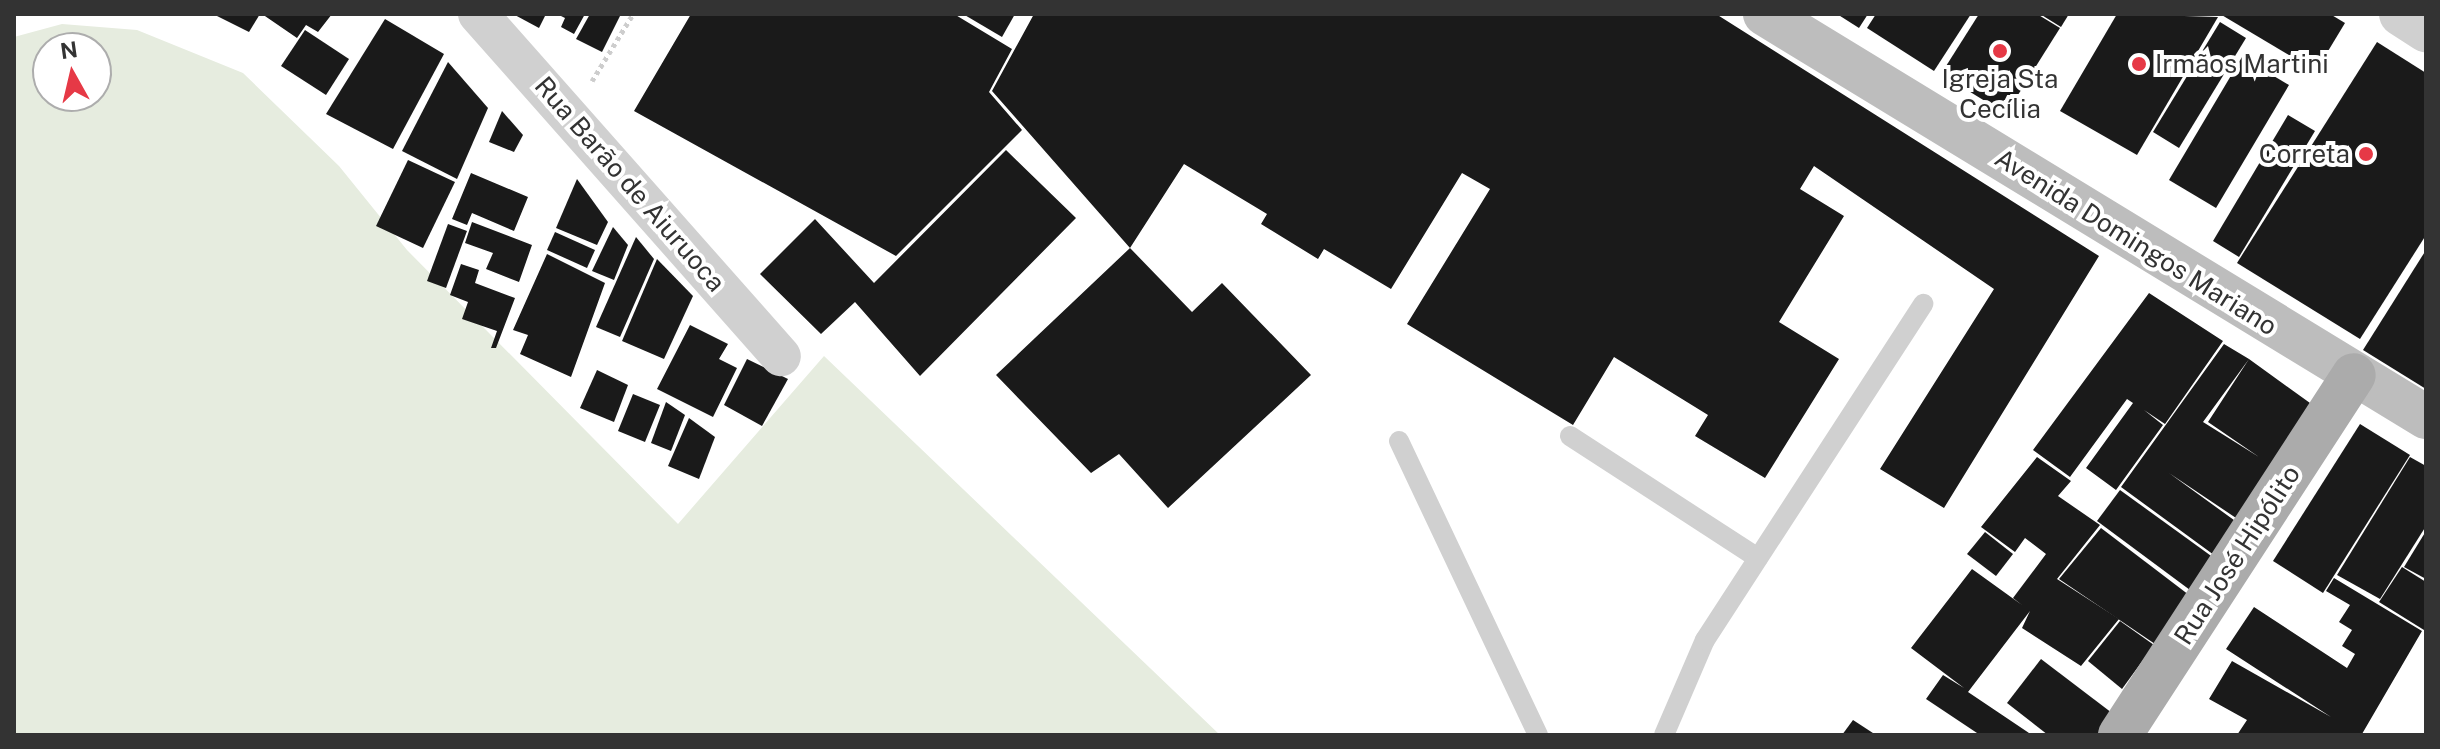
<!DOCTYPE html>
<meta charset="utf-8">
<style>
body{margin:0}
#map{position:relative;width:2440px;height:749px;overflow:hidden;background:#fff;font-family:"Public Sans",sans-serif}
div>[style]{position:absolute}
.green>*{inset:0;background:#e6ecdf}
.building>*{inset:0;background:#1a1a1a}
.path>*{height:5px;margin-top:-2.5px;transform-origin:0;background:repeating-linear-gradient(90deg,#cdcdcd 0 4px,transparent 0 8px)}
.service>*{height:20px;margin:-10px;padding:0 10px;transform-origin:10px;border-radius:10px;background:#d0d0d0}
.minor>*{height:40px;margin:-20px;padding:0 20px;transform-origin:20px;border-radius:20px;background:#d0d0d0}
.tertiary>*{height:44px;margin:-22px;padding:0 22px;transform-origin:22px;border-radius:22px;background:#d0d0d0}
.secondary>*{height:44px;margin:-22px;padding:0 22px;transform-origin:22px;border-radius:22px;background:#bdbdbd}
.primary>*{height:44px;margin:-22px;padding:0 22px;transform-origin:22px;border-radius:22px;background:#ababab}
.dots>*{width:22px;height:22px;translate:-50% -50%;box-sizing:border-box;border:4px solid #fff;border-radius:50%}
span{translate:-50% -50%;white-space:nowrap;text-align:center;line-height:1.15;-webkit-text-stroke:8px #fff;paint-order:stroke}
.poi-label{font-size:26px;color:#333}
.left{translate:0 -50%;text-align:left}
.right{translate:-100% -50%;text-align:right}
.street-label{font-size:26px;color:#333}
.frame{position:absolute;inset:0;border:16px solid #333;pointer-events:none}
.north{position:absolute;left:32px;top:32px;width:80px;height:80px;box-sizing:border-box;background:#fff;border:2px solid #adadad;border-radius:50%;rotate:352deg;font-size:22px;font-weight:700;line-height:32px;text-align:center;color:#333}
.north::after{content:'';display:block;margin:auto;width:28px;height:36px;background:#e63946;clip-path:polygon(50% 0,100% 100%,50% 72%,0 100%)}
</style>
<div id="map">
<div class="green">
<i style="clip-path:polygon(evenodd,62px 24px,137px 30px,243px 73px,339px 166px,407px 250px,678px 524px,824px 356px,1220px 735px,14px 735px,14px 37px,62px 24px,48px 48px,96px 48px,96px 96px,48px 96px,48px 48px)"></i>
</div>
<div class="building">
<i style="clip-path:polygon(213px 14px,260px 14px,249px 32px)"></i>
<i style="clip-path:polygon(262px 14px,332px 14px,318px 32px,306px 25px,297px 38px)"></i>
<i style="clip-path:polygon(513px 14px,546px 14px,539px 28px)"></i>
<i style="clip-path:polygon(557px 14px,585px 14px,574px 34px,561px 27px,565px 18px)"></i>
<i style="clip-path:polygon(590px 14px,621px 14px,602px 52px,576px 39px)"></i>
<i style="clip-path:polygon(691px 14px,954px 14px,1012px 49px,989px 92px,1022px 130px,896px 256px,634px 111px)"></i>
<i style="clip-path:polygon(963px 14px,1015px 14px,1002px 37px)"></i>
<i style="clip-path:polygon(1034px 14px,1716px 14px,2099px 256px,1944px 508px,1880px 469px,1994px 289px,1814px 166px,1800px 189px,1844px 216px,1779px 322px,1839px 359px,1765px 478px,1695px 436px,1708px 415px,1614px 357px,1573px 425px,1407px 324px,1490px 189px,1462px 173px,1391px 289px,1324px 249px,1318px 259px,1261px 224px,1267px 214px,1184px 164px,1130px 248px,992px 91px)"></i>
<i style="clip-path:polygon(1837px 14px,1868px 14px,1859px 28px)"></i>
<i style="clip-path:polygon(1876px 14px,1971px 14px,1934px 71px,1867px 28px)"></i>
<i style="clip-path:polygon(1979px 14px,2037px 14px,2060px 28px,2006px 114px,1941px 74px)"></i>
<i style="clip-path:polygon(2040px 14px,2069px 14px,2061px 27px)"></i>
<i style="clip-path:polygon(2117px 14px,2218px 17px,2137px 155px,2060px 111px)"></i>
<i style="clip-path:polygon(2220px 14px,2330px 14px,2345px 23px,2316px 71px)"></i>
<i style="clip-path:polygon(385px 19px,444px 54px,393px 149px,326px 114px)"></i>
<i style="clip-path:polygon(2220px 22px,2246px 38px,2179px 148px,2153px 132px)"></i>
<i style="clip-path:polygon(305px 30px,349px 59px,326px 95px,281px 66px)"></i>
<i style="clip-path:polygon(2377px 42px,2426px 73px,2426px 235px,2360px 339px,2237px 263px)"></i>
<i style="clip-path:polygon(2242px 57px,2289px 85px,2216px 208px,2169px 180px)"></i>
<i style="clip-path:polygon(448px 62px,488px 108px,457px 179px,402px 151px)"></i>
<i style="clip-path:polygon(502px 111px,523px 135px,514px 152px,489px 142px)"></i>
<i style="clip-path:polygon(2288px 115px,2315px 131px,2239px 257px,2213px 241px)"></i>
<i style="clip-path:polygon(1006px 150px,1076px 218px,920px 376px,855px 302px,821px 334px,760px 274px,815px 219px,874px 283px)"></i>
<i style="clip-path:polygon(408px 160px,455px 182px,423px 248px,376px 226px)"></i>
<i style="clip-path:polygon(471px 173px,528px 197px,514px 231px,472px 213px,467px 225px,452px 219px)"></i>
<i style="clip-path:polygon(577px 179px,608px 222px,597px 245px,556px 228px)"></i>
<i style="clip-path:polygon(472px 222px,532px 245px,519px 282px,486px 269px,493px 253px,465px 243px)"></i>
<i style="clip-path:polygon(448px 224px,467px 231px,446px 288px,427px 281px)"></i>
<i style="clip-path:polygon(613px 227px,628px 245px,614px 280px,592px 271px)"></i>
<i style="clip-path:polygon(555px 232px,595px 250px,587px 268px,547px 250px)"></i>
<i style="clip-path:polygon(636px 237px,654px 259px,620px 337px,596px 327px)"></i>
<i style="clip-path:polygon(1130px 248px,1192px 312px,1222px 283px,1311px 375px,1168px 508px,1119px 454px,1091px 473px,996px 375px)"></i>
<i style="clip-path:polygon(2426px 250px,2426px 389px,2363px 350px)"></i>
<i style="clip-path:polygon(547px 254px,605px 283px,571px 377px,520px 354px,528px 335px,513px 330px)"></i>
<i style="clip-path:polygon(657px 259px,693px 296px,664px 359px,622px 341px)"></i>
<i style="clip-path:polygon(461px 264px,479px 270px,475px 283px,515px 298px,496px 348px,491px 348px,497px 331px,462px 319px,468px 302px,450px 295px)"></i>
<i style="clip-path:polygon(2149px 293px,2223px 341px,2165px 424px,2144px 410px,2163px 425px,2116px 490px,2086px 468px,2133px 403px,2127px 399px,2070px 477px,2033px 450px)"></i>
<i style="clip-path:polygon(690px 325px,728px 344px,719px 359px,737px 368px,713px 417px,657px 389px)"></i>
<i style="clip-path:polygon(2224px 344px,2249px 359px,2203px 422px,2259px 457px,2208px 422px,2249px 359px,2310px 403px,2239px 520px,2169px 473px,2238px 523px,2214px 555px,2121px 487px)"></i>
<i style="clip-path:polygon(747px 359px,788px 379px,762px 426px,724px 405px)"></i>
<i style="clip-path:polygon(597px 370px,628px 385px,614px 422px,580px 408px)"></i>
<i style="clip-path:polygon(633px 394px,660px 405px,645px 442px,618px 431px)"></i>
<i style="clip-path:polygon(666px 402px,685px 415px,671px 451px,651px 443px)"></i>
<i style="clip-path:polygon(689px 418px,715px 437px,699px 479px,668px 466px)"></i>
<i style="clip-path:polygon(2360px 424px,2410px 455px,2323px 593px,2273px 561px)"></i>
<i style="clip-path:polygon(2037px 457px,2071px 481px,2058px 496px,2100px 525px,2057px 579px,2119px 619px,2081px 666px,2022px 628px,2030px 611px,1968px 692px,2029px 733px,1980px 735px,1926px 699px,1943px 675px,1964px 688px,1911px 648px,1972px 569px,2022px 605px,2013px 598px,2046px 554px,2025px 538px,2015px 552px,1981px 527px)"></i>
<i style="clip-path:polygon(2410px 457px,2426px 466px,2426px 526px,2380px 599px,2337px 575px)"></i>
<i style="clip-path:polygon(2120px 490px,2214px 558px,2190px 590px,2097px 521px)"></i>
<i style="clip-path:polygon(2101px 528px,2189px 595px,2155px 644px,2059px 579px)"></i>
<i style="clip-path:polygon(2426px 531px,2426px 579px,2404px 567px)"></i>
<i style="clip-path:polygon(1985px 532px,2013px 554px,1996px 576px,1967px 554px)"></i>
<i style="clip-path:polygon(2402px 567px,2426px 582px,2424px 630px,2379px 602px)"></i>
<i style="clip-path:polygon(2334px 578px,2422px 631px,2362px 734px,2237px 735px,2247px 720px,2209px 699px,2232px 661px,2331px 717px,2226px 649px,2254px 607px,2347px 668px,2355px 654px,2342px 646px,2352px 630px,2339px 622px,2350px 605px,2326px 591px)"></i>
<i style="clip-path:polygon(2120px 621px,2154px 645px,2122px 689px,2088px 661px)"></i>
<i style="clip-path:polygon(2041px 659px,2112px 713px,2097px 735px,2048px 735px,2007px 703px)"></i>
<i style="clip-path:polygon(1853px 720px,1876px 735px,1842px 735px)"></i>
</div>
<div class="path">
<i style="left:592px;top:81px;width:79px;rotate:-58.5deg"></i>
</div>
<div class="service">
<i style="left:1570px;top:436px;width:224px;rotate:33deg"></i>
<i style="left:1399px;top:441px;width:325px;rotate:64.7deg"></i>
<i style="left:1664px;top:735px;width:103px;rotate:-66.7deg"></i>
<i style="left:1705px;top:640px;width:401px;rotate:-57deg"></i>
</div>
<div class="minor">
<i style="left:478px;top:14px;width:457px;rotate:48.5deg"></i>
</div>
<div class="tertiary">
<i style="left:2401px;top:14px;width:30px;rotate:33deg"></i>
</div>
<div class="secondary">
<i style="left:1765px;top:14px;width:774px;rotate:31.37deg"></i>
</div>
<div class="primary">
<i style="left:2120px;top:735px;width:429px;rotate:-57deg"></i>
</div>
<div class="dots">
<i style="left:2000px;top:51px;background:#e63946"></i>
<i style="left:2139px;top:64px;background:#e63946"></i>
<i style="left:2366px;top:154px;background:#e63946"></i>
</div>
<div class="poi-label">
<span class="left" style="left:2155px;top:64px">Irmãos Martini</span>
<span style="left:2000px;top:94px">Igreja Sta<br>Cecília</span>
<span class="right" style="left:2350px;top:154px">Correta</span>
</div>
<div class="street-label">
<span style="left:630px;top:184px;rotate:49deg">Rua Barão de Aiuruoca</span>
<span style="left:2136px;top:242px;rotate:32deg">Avenida Domingos Mariano</span>
<span style="left:2237px;top:555px;rotate:-57deg">Rua José Hipólito</span>
</div>
<div class="frame"></div>
<div class="north">N</div>
</div>
